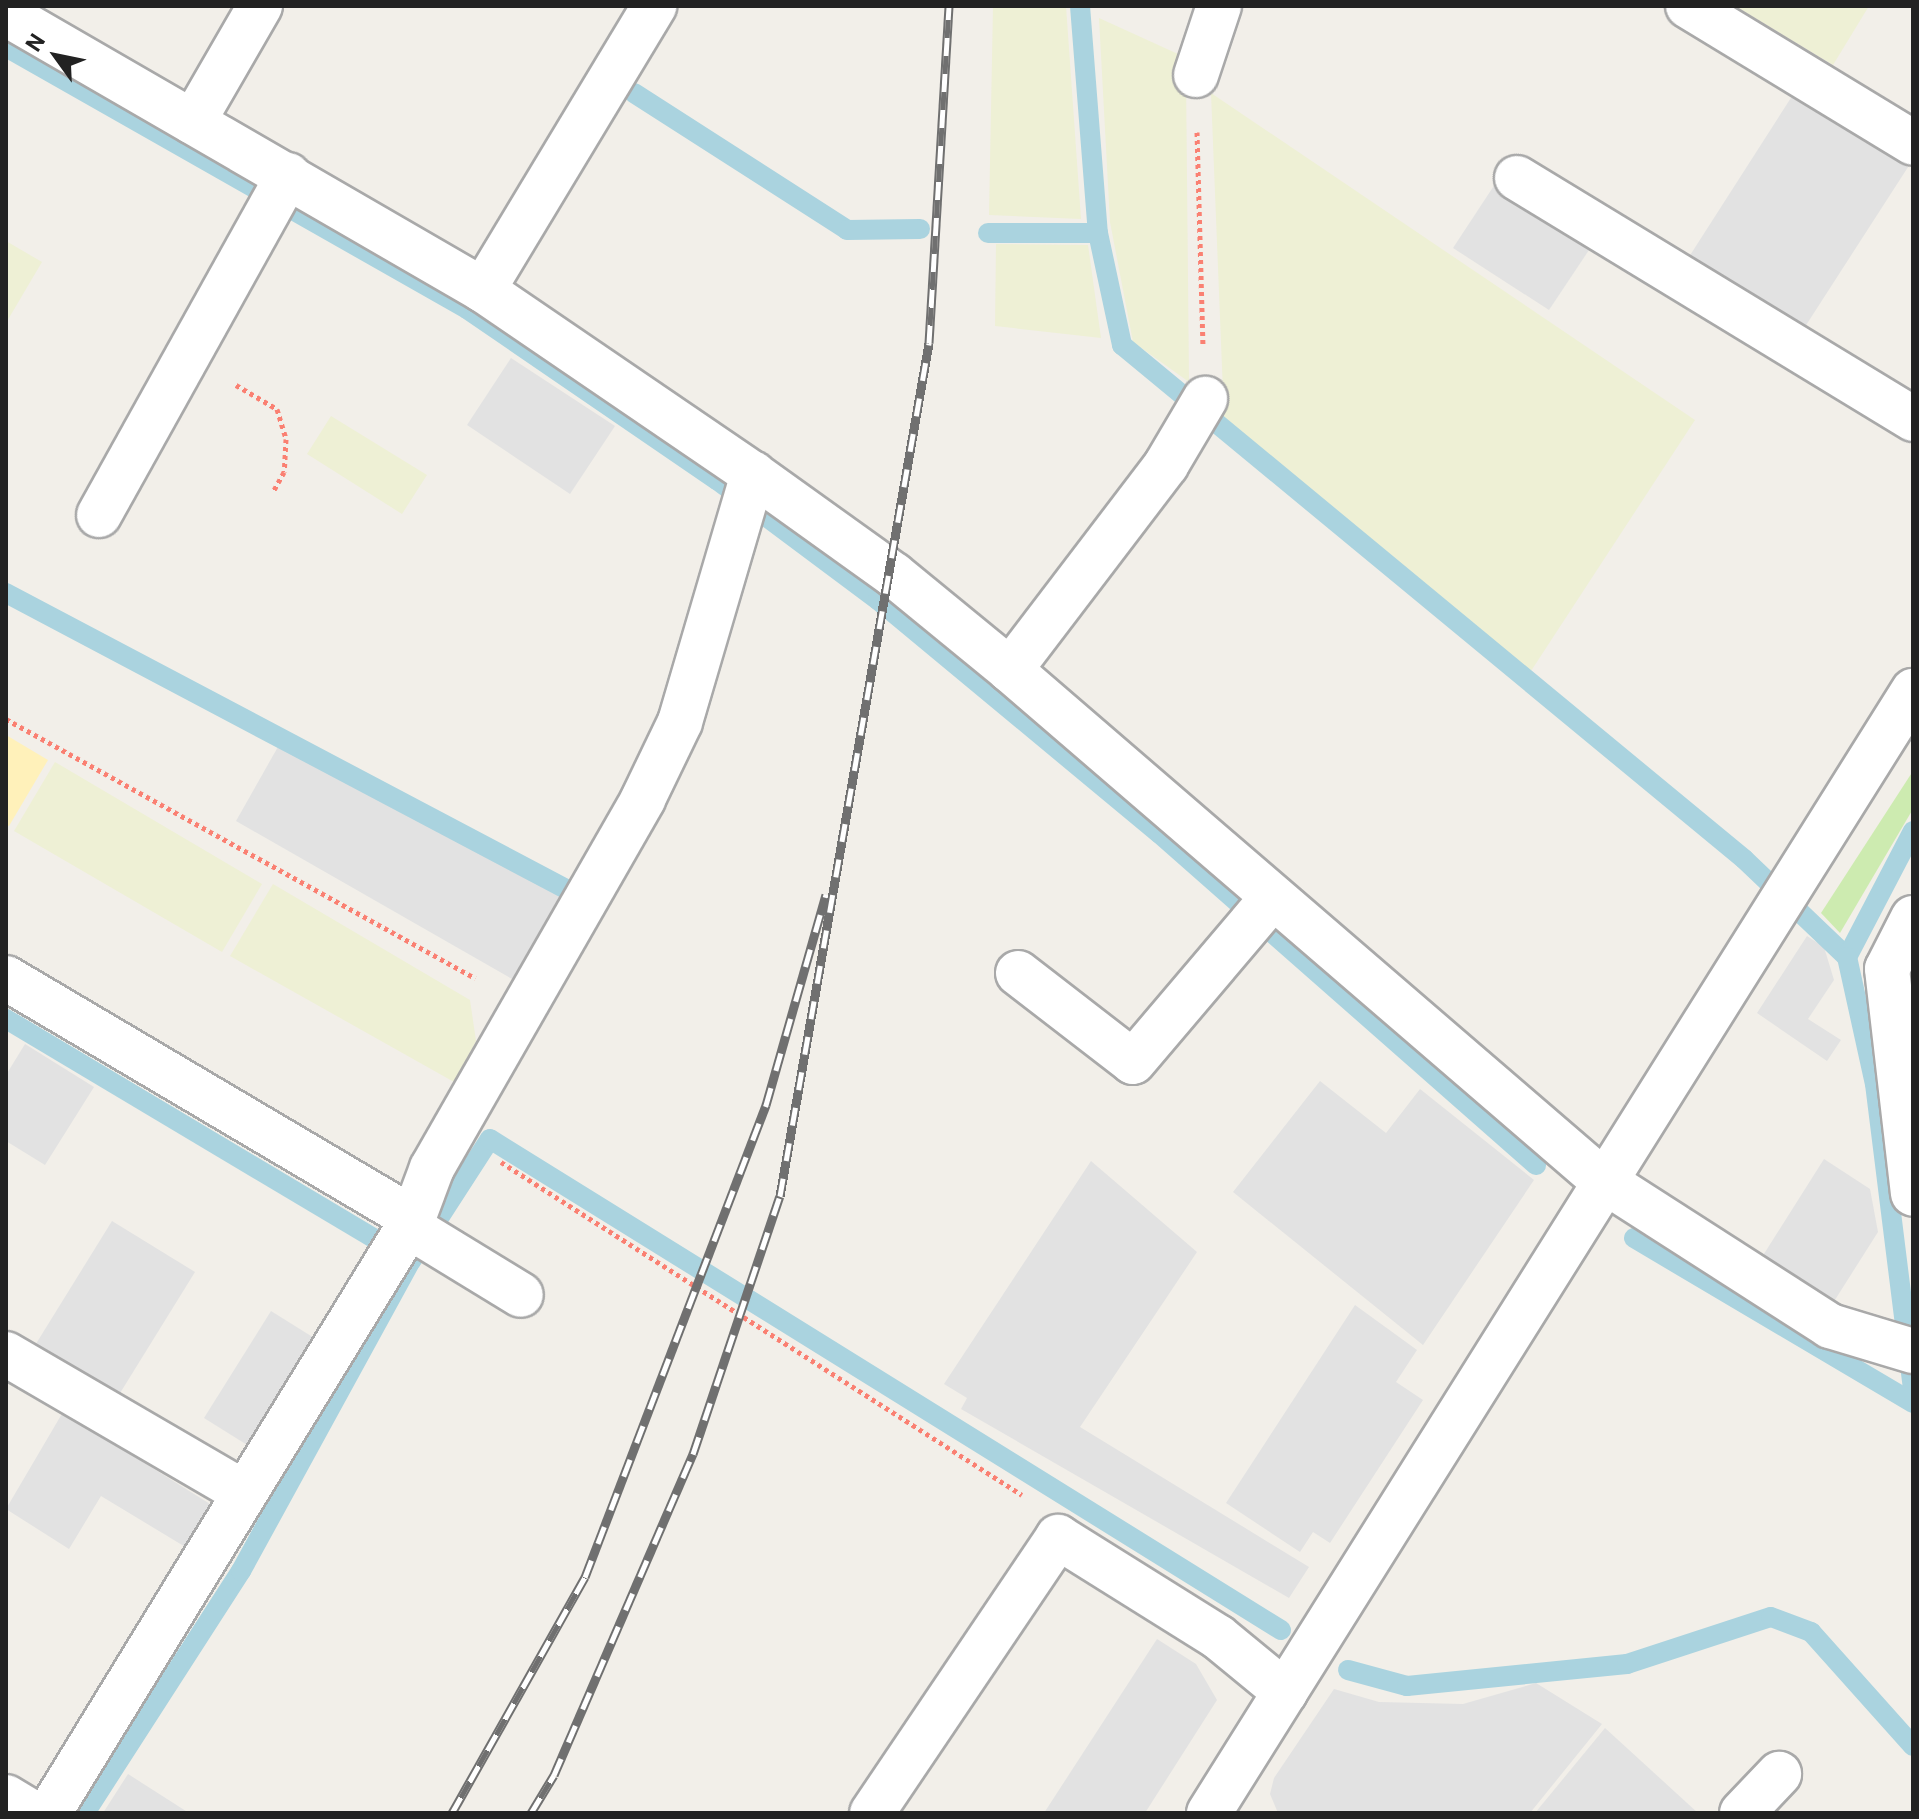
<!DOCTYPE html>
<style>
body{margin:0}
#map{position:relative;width:1919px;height:1819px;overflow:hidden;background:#f2efe9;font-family:Roboto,sans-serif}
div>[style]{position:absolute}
.farmland>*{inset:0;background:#eef0d5}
.grass>*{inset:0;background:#cdebb0}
.sand>*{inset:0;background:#fff1ba}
.parking>*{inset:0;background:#e2e2e2}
.stream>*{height:20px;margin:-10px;padding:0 10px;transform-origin:10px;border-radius:10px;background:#aad3df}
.path>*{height:5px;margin-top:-2.5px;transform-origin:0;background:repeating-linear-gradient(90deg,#fa8072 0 4px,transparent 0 8px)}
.roads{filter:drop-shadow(2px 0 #a9a9a9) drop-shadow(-2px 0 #a9a9a9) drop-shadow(0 2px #a9a9a9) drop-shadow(0 -2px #a9a9a9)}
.minor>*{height:44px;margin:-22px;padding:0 22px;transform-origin:22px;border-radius:22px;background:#fff}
.rail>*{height:9px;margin-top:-4.5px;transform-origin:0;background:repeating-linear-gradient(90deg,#fff 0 18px,#707070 0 36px);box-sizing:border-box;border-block:2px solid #707070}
span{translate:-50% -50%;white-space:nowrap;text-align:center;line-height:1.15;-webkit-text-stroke:8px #fff;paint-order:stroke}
.frame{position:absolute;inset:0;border:8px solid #222;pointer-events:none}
.north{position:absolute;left:16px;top:16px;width:80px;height:80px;-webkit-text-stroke:6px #fff;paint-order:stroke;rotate:303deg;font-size:22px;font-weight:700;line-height:32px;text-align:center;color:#222}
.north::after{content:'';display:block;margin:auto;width:28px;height:36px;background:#222;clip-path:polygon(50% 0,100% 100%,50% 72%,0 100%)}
</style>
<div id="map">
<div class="farmland">
<i style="clip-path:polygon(993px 6px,1066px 6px,1081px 219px,989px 215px)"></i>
<i style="clip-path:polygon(1735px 6px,1869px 6px,1833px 65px)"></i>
<i style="clip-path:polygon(1099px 18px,1178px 54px,1186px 74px,1189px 382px,1133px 342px,1110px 222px)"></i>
<i style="clip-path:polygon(1211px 93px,1695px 420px,1531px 671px,1224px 417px)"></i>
<i style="clip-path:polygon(6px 241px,42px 262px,6px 323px)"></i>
<i style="clip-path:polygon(996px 244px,1088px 245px,1101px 338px,995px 326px)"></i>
<i style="clip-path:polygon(331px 416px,427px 475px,402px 514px,307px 454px)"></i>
<i style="clip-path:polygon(55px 762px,262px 884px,222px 952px,14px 831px)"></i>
<i style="clip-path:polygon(273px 884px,470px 1000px,476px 1041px,454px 1082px,230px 956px)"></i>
</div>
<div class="grass">
<i style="clip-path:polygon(1913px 771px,1913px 809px,1840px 933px,1821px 913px)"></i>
</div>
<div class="sand">
<i style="clip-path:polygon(6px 735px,48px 760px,9px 826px,6px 825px)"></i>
</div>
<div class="parking">
<i style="clip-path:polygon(1796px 90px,1910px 164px,1801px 333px,1687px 260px)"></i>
<i style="clip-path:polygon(1501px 175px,1597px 238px,1549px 310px,1453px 248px)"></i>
<i style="clip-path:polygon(511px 358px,615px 426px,570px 494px,467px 425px)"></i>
<i style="clip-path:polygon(279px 745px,566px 896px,519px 983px,236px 821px)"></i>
<i style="clip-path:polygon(1807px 936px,1824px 947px,1834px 980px,1808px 1019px,1841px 1040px,1827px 1061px,1757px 1013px)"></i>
<i style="clip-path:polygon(25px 1044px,94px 1087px,45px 1165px,6px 1141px,6px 1075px)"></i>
<i style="clip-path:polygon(1320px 1081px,1386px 1133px,1420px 1089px,1534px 1180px,1423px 1345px,1233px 1192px)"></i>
<i style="clip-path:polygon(1824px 1159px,1870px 1189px,1878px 1232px,1833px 1303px,1762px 1257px)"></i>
<i style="clip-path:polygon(1091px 1161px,1197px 1252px,1080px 1427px,1309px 1567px,1289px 1598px,961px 1409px,967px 1398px,944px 1384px)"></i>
<i style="clip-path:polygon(112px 1221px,195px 1272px,117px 1398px,34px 1347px)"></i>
<i style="clip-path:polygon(1355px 1305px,1417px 1350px,1396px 1382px,1423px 1400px,1330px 1543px,1313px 1532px,1300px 1552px,1226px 1503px)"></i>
<i style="clip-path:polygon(271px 1311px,319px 1341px,252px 1448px,204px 1418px)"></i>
<i style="clip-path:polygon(63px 1412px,218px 1509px,192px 1551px,101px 1496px,69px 1549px,6px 1509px)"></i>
<i style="clip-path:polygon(1157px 1639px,1196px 1664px,1217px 1700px,1145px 1813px,1044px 1813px)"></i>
<i style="clip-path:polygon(1536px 1683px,1602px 1724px,1530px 1813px,1278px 1813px,1270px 1794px,1274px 1778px,1334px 1689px,1379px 1702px,1463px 1704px)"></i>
<i style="clip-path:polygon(1605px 1728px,1698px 1813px,1535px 1813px)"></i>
<i style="clip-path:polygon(128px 1774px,189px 1813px,103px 1813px)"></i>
</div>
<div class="stream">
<i style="left:1080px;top:6px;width:228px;rotate:85.5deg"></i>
<i style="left:1098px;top:233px;width:115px;rotate:77.9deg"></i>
<i style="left:1122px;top:345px;width:807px;rotate:39.57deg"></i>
<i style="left:1744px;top:859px;width:142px;rotate:43.6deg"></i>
<i style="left:6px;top:47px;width:530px;rotate:29.61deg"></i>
<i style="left:467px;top:309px;width:303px;rotate:34.4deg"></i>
<i style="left:717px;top:480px;width:201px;rotate:36.7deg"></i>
<i style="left:878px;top:600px;width:366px;rotate:39.7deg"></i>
<i style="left:1160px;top:834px;width:501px;rotate:41.36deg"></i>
<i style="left:634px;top:93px;width:253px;rotate:32.7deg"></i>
<i style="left:847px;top:230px;width:73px;rotate:-0.8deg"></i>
<i style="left:988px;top:233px;width:110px"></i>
<i style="left:6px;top:593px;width:631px;rotate:27.86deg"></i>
<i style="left:1913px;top:831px;width:142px;rotate:117.6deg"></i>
<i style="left:1847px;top:957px;width:130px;rotate:77.6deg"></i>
<i style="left:1875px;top:1084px;width:309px;rotate:82.9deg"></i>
<i style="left:6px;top:1019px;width:457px;rotate:30.8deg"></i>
<i style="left:1634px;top:1238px;width:324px;rotate:30.6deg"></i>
<i style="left:1348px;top:1670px;width:61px;rotate:15.2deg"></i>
<i style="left:1407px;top:1686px;width:221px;rotate:-5.7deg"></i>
<i style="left:1627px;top:1664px;width:151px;rotate:-18.1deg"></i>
<i style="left:1771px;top:1617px;width:43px;rotate:20.6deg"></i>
<i style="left:1811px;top:1632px;width:153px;rotate:48.2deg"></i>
<i style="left:85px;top:1813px;width:288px;rotate:-57.2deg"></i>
<i style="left:241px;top:1571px;width:354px;rotate:-61.3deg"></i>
<i style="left:411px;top:1261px;width:145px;rotate:-57.1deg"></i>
<i style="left:490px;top:1139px;width:931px;rotate:31.83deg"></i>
</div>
<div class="path">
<i style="left:1197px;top:132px;width:214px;rotate:88.4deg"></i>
<i style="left:236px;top:385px;width:48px;rotate:30.3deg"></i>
<i style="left:277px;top:409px;width:31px;rotate:73deg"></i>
<i style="left:286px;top:439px;width:33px;rotate:93deg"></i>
<i style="left:284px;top:472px;width:21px;rotate:119deg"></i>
<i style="left:6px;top:719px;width:536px;rotate:28.91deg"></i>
<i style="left:501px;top:1162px;width:618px;rotate:32.58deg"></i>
</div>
<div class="roads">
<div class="minor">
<i style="left:1688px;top:6px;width:263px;rotate:31.3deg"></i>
<i style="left:6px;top:14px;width:551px;rotate:30.05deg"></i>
<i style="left:483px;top:290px;width:327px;rotate:34.3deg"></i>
<i style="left:753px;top:474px;width:173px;rotate:35.6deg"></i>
<i style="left:894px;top:575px;width:150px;rotate:39.3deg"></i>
<i style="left:1010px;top:670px;width:780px;rotate:40.74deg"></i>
<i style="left:1601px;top:1179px;width:272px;rotate:32.7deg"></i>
<i style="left:1830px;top:1326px;width:87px;rotate:16.8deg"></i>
<i style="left:1196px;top:75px;width:73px;rotate:-71.6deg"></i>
<i style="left:193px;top:122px;width:134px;rotate:-60deg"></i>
<i style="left:1517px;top:178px;width:464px;rotate:31.3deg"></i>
<i style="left:483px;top:290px;width:332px;rotate:-58.9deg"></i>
<i style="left:99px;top:515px;width:389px;rotate:-60.9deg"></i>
<i style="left:1010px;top:670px;width:258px;rotate:-52.7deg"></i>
<i style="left:1166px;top:465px;width:77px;rotate:-59.4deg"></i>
<i style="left:1913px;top:918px;width:57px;rotate:117deg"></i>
<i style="left:1887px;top:969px;width:226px;rotate:83.4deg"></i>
<i style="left:1018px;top:973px;width:145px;rotate:37.7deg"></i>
<i style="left:1133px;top:1062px;width:216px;rotate:-49.7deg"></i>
<i style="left:6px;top:978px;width:473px;rotate:30.6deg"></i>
<i style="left:408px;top:1226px;width:132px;rotate:31.4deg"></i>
<i style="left:6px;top:1354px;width:276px;rotate:30.2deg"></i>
<i style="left:6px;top:1797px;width:31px;rotate:31deg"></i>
<i style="left:49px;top:1813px;width:697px;rotate:-58.5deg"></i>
<i style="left:413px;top:1219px;width:54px;rotate:-69.6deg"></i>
<i style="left:432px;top:1168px;width:425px;rotate:-60.2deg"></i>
<i style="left:643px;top:799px;width:85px;rotate:-64.3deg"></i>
<i style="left:680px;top:722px;width:259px;rotate:-73.6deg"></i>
<i style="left:872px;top:1813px;width:333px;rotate:-56deg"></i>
<i style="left:1058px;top:1537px;width:189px;rotate:32deg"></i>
<i style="left:1218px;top:1637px;width:87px;rotate:39.4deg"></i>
<i style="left:1209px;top:1813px;width:1325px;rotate:-57.89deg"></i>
<i style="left:1742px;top:1813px;width:54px;rotate:-46.5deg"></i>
</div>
</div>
<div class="rail">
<i style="left:452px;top:1813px;width:271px;rotate:-60.6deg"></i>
<i style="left:585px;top:1577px;width:506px;rotate:-69.02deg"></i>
<i style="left:766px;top:1105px;width:219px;rotate:-74.1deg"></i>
<i style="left:531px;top:1813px;width:44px;rotate:-58.8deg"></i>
<i style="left:554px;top:1775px;width:350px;rotate:-66.6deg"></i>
<i style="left:693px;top:1454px;width:272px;rotate:-71.4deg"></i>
<i style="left:780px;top:1196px;width:866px;rotate:-80.09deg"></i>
<i style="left:929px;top:343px;width:338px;rotate:-86.6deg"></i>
</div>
<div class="frame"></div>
<div class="north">N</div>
</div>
